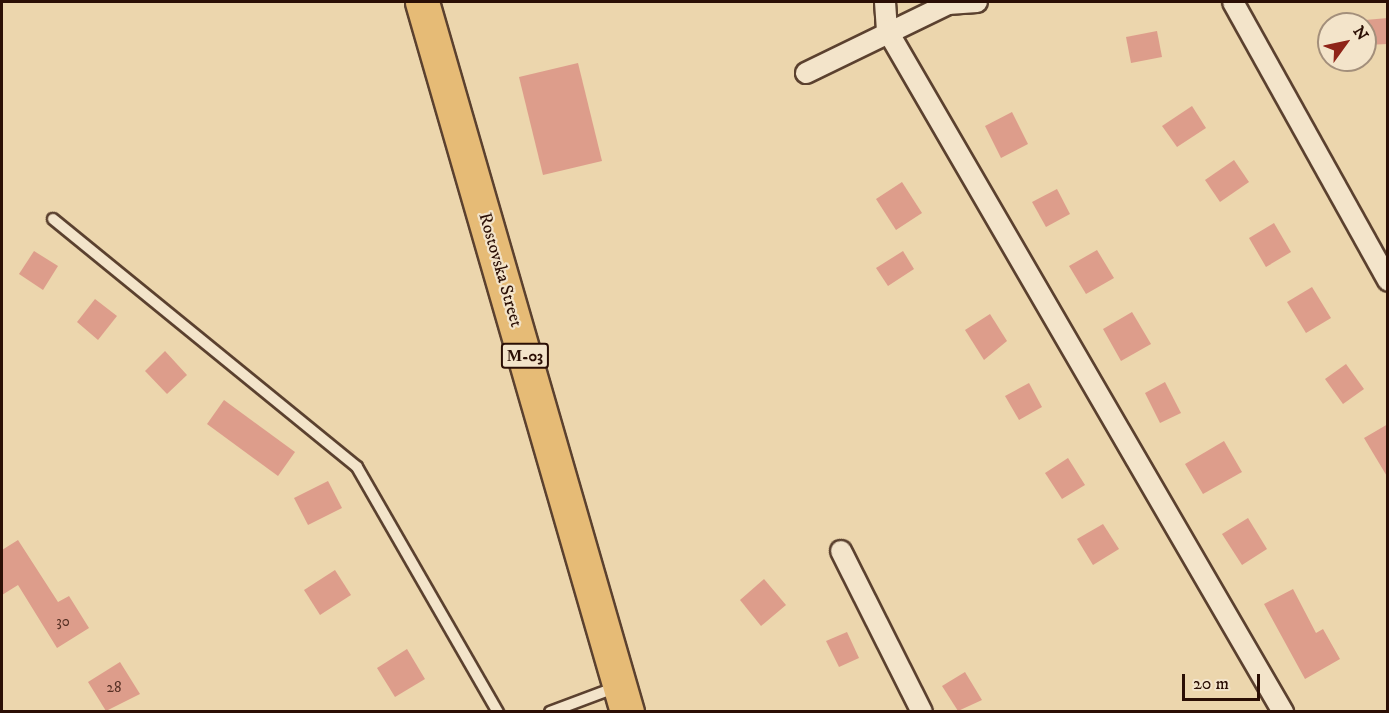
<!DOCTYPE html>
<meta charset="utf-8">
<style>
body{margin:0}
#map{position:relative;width:1389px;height:713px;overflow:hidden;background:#ecd6ad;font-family:"IM FELL DW Pica",serif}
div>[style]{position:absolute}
.building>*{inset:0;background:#dd9d8b}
.roads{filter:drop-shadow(2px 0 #5b412f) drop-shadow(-2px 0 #5b412f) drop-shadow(0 2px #5b412f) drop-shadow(0 -2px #5b412f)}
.lane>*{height:10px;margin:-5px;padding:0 5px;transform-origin:5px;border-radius:5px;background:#f3e4ca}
.street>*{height:20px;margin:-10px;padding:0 10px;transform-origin:10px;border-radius:10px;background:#f3e4ca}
.highway>*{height:33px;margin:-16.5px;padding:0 16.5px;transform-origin:16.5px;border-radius:16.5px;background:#e6bb76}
span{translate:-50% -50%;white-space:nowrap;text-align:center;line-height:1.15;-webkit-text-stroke:4.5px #f3e4ca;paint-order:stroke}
.number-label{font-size:15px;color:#583226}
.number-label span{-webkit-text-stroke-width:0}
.shield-label span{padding:2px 4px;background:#f3e4ca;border:2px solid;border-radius:4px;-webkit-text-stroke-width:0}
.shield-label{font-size:16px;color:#2b0f05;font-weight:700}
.street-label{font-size:18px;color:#2b0f05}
.frame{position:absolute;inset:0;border:3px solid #2b0f05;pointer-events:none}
.north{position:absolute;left:1317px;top:12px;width:60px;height:60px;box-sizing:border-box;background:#f3e4ca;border:2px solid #a38f7b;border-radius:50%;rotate:57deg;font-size:16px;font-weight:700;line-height:24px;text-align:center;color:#2b0f05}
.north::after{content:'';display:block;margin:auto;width:21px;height:27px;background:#8f2418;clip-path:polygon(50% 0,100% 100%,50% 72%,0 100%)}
.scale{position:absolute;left:1182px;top:674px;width:78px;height:27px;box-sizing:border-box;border:3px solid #2b0f05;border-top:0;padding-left:8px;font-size:18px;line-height:21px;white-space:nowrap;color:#2b0f05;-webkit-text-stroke:4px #f3e4ca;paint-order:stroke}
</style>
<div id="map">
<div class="building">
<i style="clip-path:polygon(1388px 18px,1388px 44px,1365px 45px,1365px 20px)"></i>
<i style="clip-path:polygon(1157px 31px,1162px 57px,1131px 63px,1126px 37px)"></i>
<i style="clip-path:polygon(578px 63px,602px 161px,543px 175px,519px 77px)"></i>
<i style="clip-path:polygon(1192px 106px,1206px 128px,1177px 147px,1162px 126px)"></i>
<i style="clip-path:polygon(1012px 112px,1028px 144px,1001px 158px,985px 126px)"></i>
<i style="clip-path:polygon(1234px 160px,1249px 182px,1220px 202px,1205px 180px)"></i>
<i style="clip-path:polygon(902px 182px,922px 213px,896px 230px,876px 199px)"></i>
<i style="clip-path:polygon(1057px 189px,1070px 214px,1046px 227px,1032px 202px)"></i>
<i style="clip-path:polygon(1274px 223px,1291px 252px,1266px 267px,1249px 238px)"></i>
<i style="clip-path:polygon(1097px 250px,1114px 278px,1086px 294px,1069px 266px)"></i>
<i style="clip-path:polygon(34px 251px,58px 266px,43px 290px,19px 274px)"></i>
<i style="clip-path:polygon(903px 251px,914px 269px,888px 286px,876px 268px)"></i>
<i style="clip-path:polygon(1312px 287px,1331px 318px,1306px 333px,1287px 302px)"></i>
<i style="clip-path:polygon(95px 299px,117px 316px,98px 340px,77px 322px)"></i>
<i style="clip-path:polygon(1132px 312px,1151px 344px,1121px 361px,1103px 329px)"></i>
<i style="clip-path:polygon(990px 314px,1007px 341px,984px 360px,965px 330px)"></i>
<i style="clip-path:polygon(165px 351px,187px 375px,167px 394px,145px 371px)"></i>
<i style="clip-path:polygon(1346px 364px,1364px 389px,1343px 404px,1325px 379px)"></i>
<i style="clip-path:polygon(1165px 382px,1181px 413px,1160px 423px,1145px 393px)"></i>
<i style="clip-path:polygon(1029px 383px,1042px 407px,1019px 420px,1005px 396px)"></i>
<i style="clip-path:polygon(224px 400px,295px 452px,278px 476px,207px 424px)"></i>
<i style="clip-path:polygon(1388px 424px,1388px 478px,1364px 438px)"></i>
<i style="clip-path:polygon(1224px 441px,1242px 472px,1203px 494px,1185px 464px)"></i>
<i style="clip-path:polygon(1068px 458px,1085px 485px,1062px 499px,1045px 473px)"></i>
<i style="clip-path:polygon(328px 481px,342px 508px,308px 525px,294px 498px)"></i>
<i style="clip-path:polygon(1248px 518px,1267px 549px,1242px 565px,1222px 534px)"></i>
<i style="clip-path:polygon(1103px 524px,1119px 549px,1093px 565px,1077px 539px)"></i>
<i style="clip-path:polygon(18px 540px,58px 602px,69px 596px,89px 628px,57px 648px,18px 585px,2px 595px,2px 550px)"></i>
<i style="clip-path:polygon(335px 570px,351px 595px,320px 615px,304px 590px)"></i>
<i style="clip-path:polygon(764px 579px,786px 605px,761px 626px,740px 600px)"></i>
<i style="clip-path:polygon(1293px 589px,1316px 633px,1323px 629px,1340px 659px,1305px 679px,1264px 604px)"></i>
<i style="clip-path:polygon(847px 632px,859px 658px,839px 667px,826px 641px)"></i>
<i style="clip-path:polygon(407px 649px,425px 679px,395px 697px,377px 668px)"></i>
<i style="clip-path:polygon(120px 662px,140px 694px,106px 711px,88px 682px)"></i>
<i style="clip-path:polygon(965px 672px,982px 700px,958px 711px,942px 686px)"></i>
</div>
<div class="roads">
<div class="lane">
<i style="left:53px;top:219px;width:392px;rotate:39.2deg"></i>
<i style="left:357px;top:467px;width:283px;rotate:60.1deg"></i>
<i style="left:550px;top:712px;width:72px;rotate:-20.5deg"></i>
</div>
<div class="street">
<i style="left:885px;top:2px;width:28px;rotate:86deg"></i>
<i style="left:887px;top:30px;width:789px;rotate:59.86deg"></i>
<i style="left:1233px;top:2px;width:319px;rotate:60.9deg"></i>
<i style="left:806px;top:73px;width:158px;rotate:-25.9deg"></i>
<i style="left:948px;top:4px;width:29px;rotate:-4deg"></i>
<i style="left:841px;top:551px;width:180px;rotate:63.3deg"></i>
</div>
<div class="highway">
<i style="left:422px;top:2px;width:739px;rotate:73.89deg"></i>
</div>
</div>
<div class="number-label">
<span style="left:63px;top:622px">30</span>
<span style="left:114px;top:688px">28</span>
</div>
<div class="shield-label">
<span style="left:525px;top:356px">М-03</span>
</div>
<div class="street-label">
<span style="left:500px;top:270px;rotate:74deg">Rostovska Street</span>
</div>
<div class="frame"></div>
<div class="north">N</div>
<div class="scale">20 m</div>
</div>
